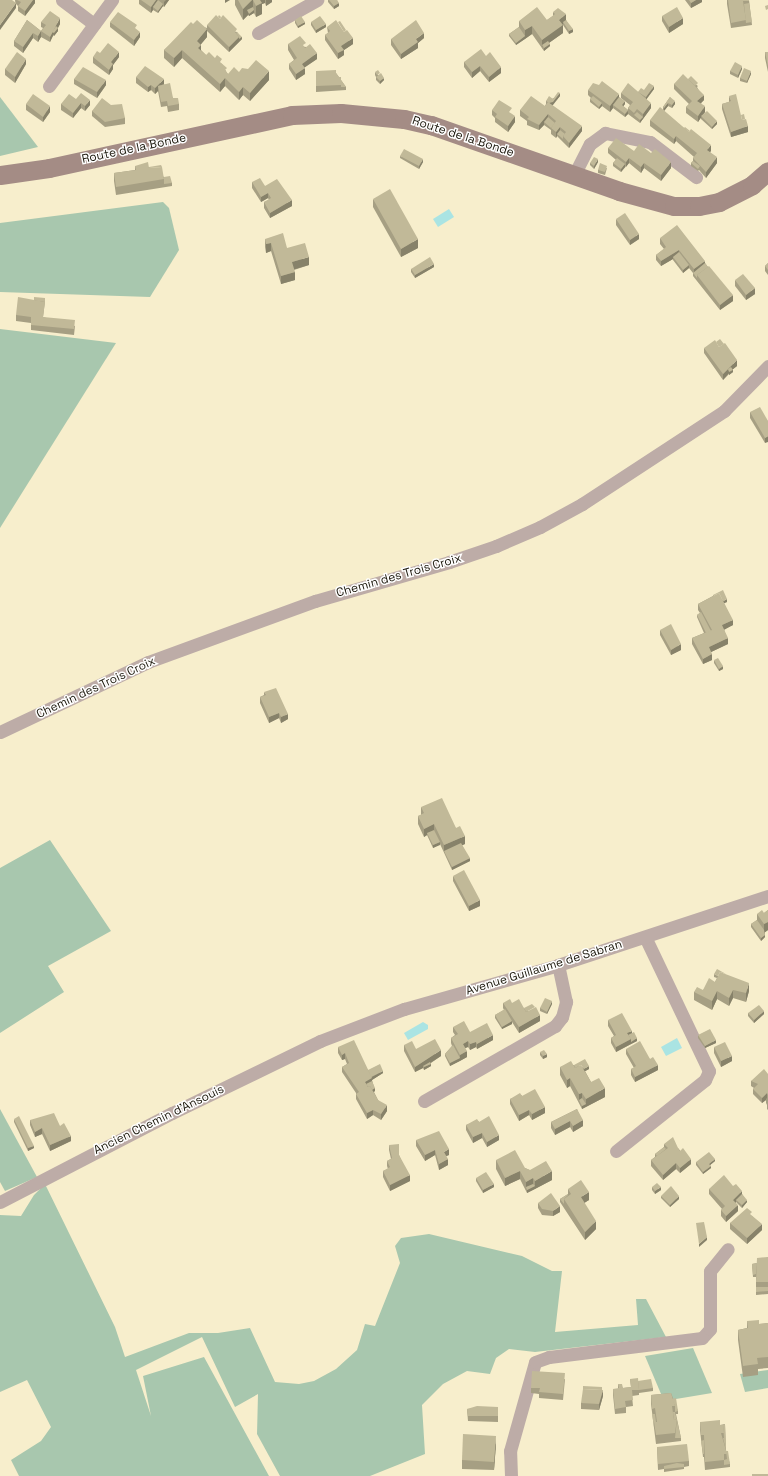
<!DOCTYPE html>
<style>
body{margin:0}
#map{position:relative;width:768px;height:1476px;overflow:hidden;background:#f7eecc;font-family:"Space Grotesk",sans-serif}
div>[style]{position:absolute}
.green>*{inset:0;background:#a8c7ae}
.water>*{inset:0;background:#aae4e3}
.minor>*{height:13px;margin:-6.5px;padding:0 6.5px;transform-origin:6.5px;border-radius:6.5px;background:#bdaca7}
.secondary>*{height:19px;margin:-9.5px;padding:0 9.5px;transform-origin:9.5px;border-radius:9.5px;background:#a48c85}
.wall>*{inset:0;background:#a69f83}
.shaded-wall>*{inset:0;background:#87826a}
.building>*{inset:0;background:#c1b998}
span{translate:-50% -50%;white-space:nowrap;text-align:center;line-height:1.15;-webkit-text-stroke:3px #fff;paint-order:stroke}
.street-label{font-size:12px;color:#1a160a}
</style>
<div id="map">
<div class="green">
<i style="clip-path:polygon(0 97px,13px 114px,38px 147px,0 156px)"></i>
<i style="clip-path:polygon(163px 202px,169px 208px,179px 250px,150px 297px,0 292px,0 223px)"></i>
<i style="clip-path:polygon(0 329px,116px 343px,0 528px)"></i>
<i style="clip-path:polygon(50px 840px,111px 931px,48px 966px,64px 992px,0 1033px,0 868px)"></i>
<i style="clip-path:polygon(0 1109px,37px 1177px,5px 1191px,0 1182px)"></i>
<i style="clip-path:polygon(45px 1184px,115px 1327px,125px 1357px,189px 1333px,218px 1333px,250px 1328px,275px 1382px,299px 1384px,314px 1381px,336px 1369px,357px 1350px,365px 1324px,375px 1326px,400px 1263px,395px 1246px,401px 1238px,429px 1234px,522px 1256px,552px 1271px,562px 1271px,555px 1332px,638px 1325px,636px 1299px,646px 1299px,666px 1337px,535px 1352px,509px 1349px,496px 1358px,490px 1374px,467px 1371px,443px 1384px,422px 1405px,425px 1454px,370px 1476px,280px 1476px,257px 1434px,258px 1394px,235px 1407px,202px 1337px,136px 1370px,151px 1416px,143px 1376px,204px 1357px,269px 1476px,19px 1476px,11px 1460px,41px 1441px,51px 1427px,27px 1380px,0 1392px,0 1215px,21px 1216px,34px 1195px)"></i>
<i style="clip-path:polygon(693px 1348px,712px 1393px,664px 1401px,645px 1356px)"></i>
<i style="clip-path:polygon(768px 1370px,768px 1388px,745px 1392px,740px 1374px)"></i>
</div>
<div class="water">
<i style="clip-path:polygon(449px 209px,454px 217px,438px 227px,433px 219px)"></i>
<i style="clip-path:polygon(423px 1022px,428px 1025px,428px 1029px,408px 1040px,404px 1033px)"></i>
<i style="clip-path:polygon(677px 1038px,682px 1048px,666px 1056px,661px 1047px)"></i>
</div>
<div class="minor">
<i style="left:62px;top:0;width:40px;rotate:37deg"></i>
<i style="left:258px;top:33px;width:68px;rotate:-29.2deg"></i>
<i style="left:49px;top:86px;width:107px;rotate:-53.8deg"></i>
<i style="left:574px;top:175px;width:35px;rotate:-63deg"></i>
<i style="left:590px;top:144px;width:19px;rotate:-36deg"></i>
<i style="left:605px;top:133px;width:46px;rotate:11.3deg"></i>
<i style="left:650px;top:142px;width:58px;rotate:37.3deg"></i>
<i style="left:0;top:732px;width:164px;rotate:-25.3deg"></i>
<i style="left:148px;top:662px;width:178px;rotate:-20.1deg"></i>
<i style="left:315px;top:601px;width:140px;rotate:-16.2deg"></i>
<i style="left:449px;top:562px;width:50px;rotate:-18.8deg"></i>
<i style="left:496px;top:546px;width:48px;rotate:-23.4deg"></i>
<i style="left:540px;top:527px;width:48px;rotate:-28.7deg"></i>
<i style="left:582px;top:504px;width:170px;rotate:-33.2deg"></i>
<i style="left:724px;top:411px;width:63px;rotate:-45.6deg"></i>
<i style="left:424px;top:1101px;width:151px;rotate:-29.8deg"></i>
<i style="left:555px;top:1026px;width:11px;rotate:-52deg"></i>
<i style="left:562px;top:1017px;width:16px;rotate:-75deg"></i>
<i style="left:566px;top:1002px;width:38px;rotate:-102deg"></i>
<i style="left:616px;top:1151px;width:114px;rotate:-38.6deg"></i>
<i style="left:705px;top:1080px;width:10px;rotate:-66deg"></i>
<i style="left:709px;top:1071px;width:148px;rotate:-115.5deg"></i>
<i style="left:0;top:1202px;width:194px;rotate:-27.4deg"></i>
<i style="left:172px;top:1113px;width:165px;rotate:-25.9deg"></i>
<i style="left:320px;top:1041px;width:90px;rotate:-20.9deg"></i>
<i style="left:404px;top:1009px;width:160px;rotate:-15.9deg"></i>
<i style="left:558px;top:965px;width:221px;rotate:-18.2deg"></i>
<i style="left:511px;top:1476px;width:25px;rotate:-92deg"></i>
<i style="left:510px;top:1451px;width:92px;rotate:-74.3deg"></i>
<i style="left:535px;top:1362px;width:15px;rotate:-20deg"></i>
<i style="left:549px;top:1357px;width:154px;rotate:-7.1deg"></i>
<i style="left:702px;top:1338px;width:12px;rotate:-48deg"></i>
<i style="left:710px;top:1329px;width:58px;rotate:-90deg"></i>
<i style="left:710px;top:1271px;width:28px;rotate:-51deg"></i>
</div>
<div class="secondary">
<i style="left:0;top:175px;width:49px;rotate:-8.1deg"></i>
<i style="left:49px;top:168px;width:249px;rotate:-12.3deg"></i>
<i style="left:292px;top:115px;width:49px;rotate:-2.3deg"></i>
<i style="left:341px;top:113px;width:63px;rotate:5.4deg"></i>
<i style="left:404px;top:119px;width:28px;rotate:13deg"></i>
<i style="left:431px;top:125px;width:199px;rotate:19.3deg"></i>
<i style="left:619px;top:191px;width:57px;rotate:15.3deg"></i>
<i style="left:674px;top:206px;width:25px"></i>
<i style="left:699px;top:206px;width:20px;rotate:-11deg"></i>
<i style="left:719px;top:202px;width:37px;rotate:-27deg"></i>
<i style="left:752px;top:185px;width:21px;rotate:-41deg"></i>
</div>
<div class="wall">
<i style="clip-path:polygon(15px 0,35px 0,35px 3px,25px 16px,18px 11px,18px 6px,16px 4px,16px 8px)"></i>
<i style="clip-path:polygon(139px 0,169px 0,164px 7px,163px 6px,158px 13px,153px 10px,151px 13px,139px 4px)"></i>
<i style="clip-path:polygon(235px 0,272px 0,272px 2px,266px 6px,265px 3px,262px 4px,262px 14px,256px 17px,254px 13px,249px 16px,248px 15px,243px 20px,235px 5px)"></i>
<i style="clip-path:polygon(328px 0,337px 0,339px 6px,334px 9px,328px 2px)"></i>
<i style="clip-path:polygon(685px 0,702px 0,702px 2px,691px 8px)"></i>
<i style="clip-path:polygon(727px 0,749px 0,752px 25px,731px 28px,727px 4px)"></i>
<i style="clip-path:polygon(553px 12px,566px 20px,573px 32px,569px 34px,563px 25px,563px 33px,549px 43px,550px 46px,544px 51px,532px 34px,516px 45px,509px 36px,509px 34px,519px 27px,519px 21px,547px 20px,553px 16px)"></i>
<i style="clip-path:polygon(662px 16px,683px 24px,669px 33px,662px 21px)"></i>
<i style="clip-path:polygon(27px 20px,41px 31px,43px 28px,41px 27px,41px 22px,60px 24px,58px 28px,58px 31px,54px 36px,53px 35px,50px 42px,41px 37px,38px 42px,33px 38px,23px 53px,14px 46px,14px 41px)"></i>
<i style="clip-path:polygon(295px 20px,305px 24px,298px 28px,295px 23px)"></i>
<i style="clip-path:polygon(110px 22px,140px 37px,134px 46px,110px 27px)"></i>
<i style="clip-path:polygon(311px 22px,326px 27px,316px 33px,311px 25px)"></i>
<i style="clip-path:polygon(193px 24px,207px 28px,207px 25px,237px 32px,242px 39px,229px 52px,207px 31px,207px 37px,201px 44px,201px 50px,206px 55px,222px 64px,227px 73px,228px 74px,239px 72px,269px 80px,250px 101px,243px 95px,239px 100px,225px 86px,220px 92px,182px 58px,174px 67px,164px 58px,164px 50px)"></i>
<i style="clip-path:polygon(327px 27px,353px 44px,344px 50px,344px 55px,338px 59px,325px 40px,325px 35px,328px 33px)"></i>
<i style="clip-path:polygon(424px 38px,418px 43px,418px 48px,401px 59px,391px 45px,391px 39px)"></i>
<i style="clip-path:polygon(288px 44px,306px 47px,317px 59px,304px 68px,305px 74px,296px 80px,289px 69px,289px 64px,294px 60px,288px 50px)"></i>
<i style="clip-path:polygon(765px 52px,768px 52px,768px 72px,765px 58px)"></i>
<i style="clip-path:polygon(486px 56px,501px 73px,489px 82px,480px 71px,472px 78px,464px 67px,464px 62px)"></i>
<i style="clip-path:polygon(93px 57px,119px 57px,113px 65px,113px 69px,109px 75px,93px 63px)"></i>
<i style="clip-path:polygon(26px 64px,15px 83px,5px 75px,5px 69px)"></i>
<i style="clip-path:polygon(742px 69px,738px 78px,730px 74px,730px 71px)"></i>
<i style="clip-path:polygon(316px 71px,336px 73px,346px 87px,346px 90px,316px 92px)"></i>
<i style="clip-path:polygon(375px 72px,384px 80px,380px 84px,376px 80px,376px 77px,375px 75px)"></i>
<i style="clip-path:polygon(751px 74px,747px 83px,740px 81px,740px 78px)"></i>
<i style="clip-path:polygon(136px 77px,164px 84px,173px 98px,179px 104px,179px 110px,168px 112px,167px 106px,161px 107px,158px 91px,155px 94px,151px 90px,148px 92px,136px 83px)"></i>
<i style="clip-path:polygon(74px 79px,106px 85px,97px 98px,74px 84px)"></i>
<i style="clip-path:polygon(688px 79px,698px 86px,697px 87px,704px 100px,701px 103px,705px 112px,702px 116px,717px 124px,712px 129px,701px 119px,701px 117px,698px 122px,686px 113px,686px 107px,689px 104px,674px 89px,674px 84px)"></i>
<i style="clip-path:polygon(654px 89px,646px 99px,651px 108px,640px 123px,628px 114px,625px 117px,613px 108px,610px 112px,602px 106px,599px 109px,590px 102px,590px 99px,591px 98px,588px 95px,588px 90px,619px 97px,625px 104px,623px 106px,628px 110px,628px 108px,630px 105px,621px 98px,621px 93px,638px 92px,644px 90px)"></i>
<i style="clip-path:polygon(560px 96px,552px 105px,582px 131px,569px 148px,557px 136px,556px 138px,551px 134px,551px 130px,544px 125px,539px 130px,527px 125px,527px 121px,520px 116px,520px 110px,545px 106px,546px 104px,546px 101px)"></i>
<i style="clip-path:polygon(729px 96px,748px 132px,731px 137px,722px 109px,722px 104px,729px 102px)"></i>
<i style="clip-path:polygon(670px 97px,675px 104px,672px 108px,668px 106px,664px 111px,663px 110px,663px 107px)"></i>
<i style="clip-path:polygon(76px 99px,90px 105px,85px 111px,81px 108px,73px 118px,61px 110px,61px 104px)"></i>
<i style="clip-path:polygon(26px 104px,50px 112px,43px 122px,26px 110px)"></i>
<i style="clip-path:polygon(111px 105px,125px 118px,125px 124px,105px 127px,92px 116px,92px 111px)"></i>
<i style="clip-path:polygon(492px 110px,512px 114px,515px 122px,508px 132px,495px 122px,495px 118px,492px 115px)"></i>
<i style="clip-path:polygon(650px 120px,684px 128px,711px 151px,710px 152px,717px 163px,706px 178px,699px 170px,698px 171px,691px 166px,691px 163px,693px 161px,693px 158px,694px 157px,676px 141px,674px 144px,650px 126px)"></i>
<i style="clip-path:polygon(608px 148px,634px 151px,671px 168px,661px 181px,644px 168px,641px 173px,629px 163px,621px 172px,613px 166px,613px 163px,616px 160px,608px 153px)"></i>
<i style="clip-path:polygon(400px 156px,423px 162px,419px 169px,400px 158px)"></i>
<i style="clip-path:polygon(598px 162px,594px 169px,590px 165px,590px 163px)"></i>
<i style="clip-path:polygon(135px 166px,149px 167px,164px 177px,172px 183px,172px 186px,116px 195px,114px 181px,114px 173px,135px 170px)"></i>
<i style="clip-path:polygon(607px 168px,605px 175px,598px 173px,598px 170px)"></i>
<i style="clip-path:polygon(252px 182px,265px 186px,292px 206px,270px 218px,264px 208px,264px 202px,269px 200px,268px 198px,261px 202px,252px 188px)"></i>
<i style="clip-path:polygon(373px 199px,418px 248px,401px 257px,373px 207px)"></i>
<i style="clip-path:polygon(616px 219px,639px 239px,630px 245px,616px 225px)"></i>
<i style="clip-path:polygon(660px 238px,705px 263px,733px 301px,720px 310px,693px 276px,693px 273px,689px 268px,683px 273px,673px 260px,673px 259px,661px 266px,656px 260px,656px 255px,664px 249px,660px 244px)"></i>
<i style="clip-path:polygon(265px 239px,287px 248px,309px 265px,294px 270px,295px 280px,281px 284px,271px 251px,266px 253px,265px 247px)"></i>
<i style="clip-path:polygon(768px 263px,768px 275px,765px 271px,765px 266px)"></i>
<i style="clip-path:polygon(434px 267px,415px 278px,411px 272px,411px 269px)"></i>
<i style="clip-path:polygon(735px 280px,755px 294px,746px 300px,735px 286px)"></i>
<i style="clip-path:polygon(34px 300px,45px 301px,43px 317px,75px 326px,74px 335px,31px 330px,31px 323px,16px 321px,16px 315px)"></i>
<i style="clip-path:polygon(704px 348px,737px 366px,733px 369px,733px 372px,729px 375px,729px 374px,723px 380px,704px 353px)"></i>
<i style="clip-path:polygon(750px 412px,768px 421px,765px 443px,750px 418px)"></i>
<i style="clip-path:polygon(713px 595px,727px 602px,724px 603px,733px 625px,724px 629px,728px 644px,711px 652px,712px 660px,703px 664px,692px 644px,692px 638px,704px 633px,697px 617px,697px 615px,700px 613px,698px 610px,698px 604px,713px 596px)"></i>
<i style="clip-path:polygon(660px 630px,681px 650px,671px 655px,660px 635px)"></i>
<i style="clip-path:polygon(714px 660px,723px 669px,719px 671px,714px 663px)"></i>
<i style="clip-path:polygon(264px 692px,288px 719px,281px 723px,279px 718px,269px 723px,260px 703px,260px 697px,264px 695px)"></i>
<i style="clip-path:polygon(421px 807px,456px 828px,465px 844px,462px 845px,470px 861px,452px 870px,440px 844px,433px 848px,427px 835px,424px 837px,418px 824px,418px 816px,421px 815px)"></i>
<i style="clip-path:polygon(453px 876px,480px 906px,469px 911px,453px 881px)"></i>
<i style="clip-path:polygon(768px 910px,768px 930px,765px 932px,765px 937px,761px 941px,751px 927px,751px 924px,757px 920px,757px 914px,764px 913px)"></i>
<i style="clip-path:polygon(714px 974px,749px 991px,746px 1002px,733px 998px,729px 1006px,717px 999px,712px 1010px,694px 1000px,694px 992px,703px 990px,715px 982px,717px 978px,714px 977px)"></i>
<i style="clip-path:polygon(503px 1003px,512px 1003px,524px 1008px,540px 1021px,519px 1033px,512px 1022px,512px 1024px,502px 1029px,495px 1018px,495px 1015px,504px 1010px,503px 1008px)"></i>
<i style="clip-path:polygon(552px 1004px,547px 1014px,540px 1011px,540px 1008px)"></i>
<i style="clip-path:polygon(748px 1013px,764px 1014px,754px 1023px,748px 1016px)"></i>
<i style="clip-path:polygon(608px 1020px,632px 1033px,637px 1041px,616px 1052px,611px 1043px,611px 1038px,614px 1036px,608px 1026px)"></i>
<i style="clip-path:polygon(453px 1027px,470px 1032px,493px 1040px,477px 1049px,476px 1047px,470px 1050px,468px 1047px,465px 1048px,467px 1057px,450px 1066px,445px 1056px,445px 1054px,452px 1046px,451px 1043px,451px 1038px,455px 1035px,453px 1032px)"></i>
<i style="clip-path:polygon(698px 1035px,716px 1043px,705px 1048px,698px 1038px)"></i>
<i style="clip-path:polygon(404px 1045px,416px 1049px,441px 1056px,431px 1063px,431px 1066px,424px 1070px,423px 1068px,415px 1072px,404px 1051px)"></i>
<i style="clip-path:polygon(338px 1047px,368px 1070px,383px 1073px,372px 1080px,375px 1091px,374px 1092px,378px 1100px,387px 1111px,381px 1120px,373px 1115px,367px 1119px,356px 1099px,356px 1093px,342px 1072px,342px 1067px,347px 1064px,345px 1059px,342px 1060px,338px 1053px)"></i>
<i style="clip-path:polygon(714px 1047px,732px 1061px,721px 1067px,714px 1053px)"></i>
<i style="clip-path:polygon(626px 1049px,650px 1059px,658px 1070px,635px 1082px,631px 1075px,631px 1069px,634px 1068px,626px 1054px)"></i>
<i style="clip-path:polygon(540px 1052px,547px 1057px,543px 1059px,540px 1055px)"></i>
<i style="clip-path:polygon(574px 1065px,589px 1069px,585px 1071px,591px 1082px,605px 1097px,582px 1109px,570px 1086px,567px 1088px,560px 1075px,560px 1067px)"></i>
<i style="clip-path:polygon(768px 1074px,768px 1110px,767px 1109px,767px 1105px,766px 1103px,766px 1100px,762px 1103px,753px 1094px,753px 1089px,754px 1088px,751px 1086px,751px 1081px)"></i>
<i style="clip-path:polygon(521px 1095px,545px 1113px,532px 1120px,529px 1115px,519px 1121px,510px 1104px,510px 1099px)"></i>
<i style="clip-path:polygon(577px 1109px,583px 1126px,573px 1132px,570px 1127px,555px 1135px,551px 1128px,551px 1122px)"></i>
<i style="clip-path:polygon(14px 1119px,34px 1148px,28px 1151px,14px 1122px)"></i>
<i style="clip-path:polygon(30px 1120px,60px 1126px,71px 1141px,50px 1151px,42px 1134px,35px 1137px,30px 1125px)"></i>
<i style="clip-path:polygon(478px 1121px,499px 1140px,487px 1147px,482px 1138px,473px 1143px,466px 1130px,466px 1125px)"></i>
<i style="clip-path:polygon(416px 1140px,449px 1155px,446px 1156px,448px 1165px,439px 1170px,435px 1155px,425px 1161px,416px 1146px)"></i>
<i style="clip-path:polygon(664px 1144px,678px 1148px,691px 1164px,680px 1173px,676px 1169px,663px 1180px,651px 1166px,651px 1160px,655px 1157px,655px 1154px,664px 1147px)"></i>
<i style="clip-path:polygon(389px 1145px,399px 1155px,410px 1181px,390px 1191px,383px 1177px,383px 1171px,388px 1169px,387px 1166px,387px 1161px,391px 1159px,389px 1150px)"></i>
<i style="clip-path:polygon(496px 1160px,525px 1168px,552px 1180px,527px 1193px,520px 1179px,505px 1186px,496px 1169px)"></i>
<i style="clip-path:polygon(715px 1161px,710px 1165px,711px 1168px,703px 1174px,696px 1165px,696px 1162px)"></i>
<i style="clip-path:polygon(476px 1178px,494px 1187px,483px 1193px,476px 1181px)"></i>
<i style="clip-path:polygon(733px 1186px,742px 1194px,747px 1202px,742px 1208px,736px 1202px,736px 1203px,738px 1211px,726px 1222px,721px 1216px,721px 1210px,722px 1209px,709px 1194px,709px 1189px)"></i>
<i style="clip-path:polygon(652px 1187px,661px 1190px,655px 1194px,652px 1190px)"></i>
<i style="clip-path:polygon(568px 1189px,589px 1200px,584px 1203px,596px 1229px,585px 1240px,560px 1202px,560px 1199px,568px 1194px)"></i>
<i style="clip-path:polygon(661px 1196px,679px 1199px,670px 1207px,661px 1198px)"></i>
<i style="clip-path:polygon(538px 1203px,560px 1212px,553px 1216px,542px 1215px,538px 1208px)"></i>
<i style="clip-path:polygon(752px 1216px,762px 1230px,747px 1244px,730px 1229px,730px 1223px)"></i>
<i style="clip-path:polygon(768px 1257px,768px 1294px,756px 1295px,756px 1277px,753px 1277px,752px 1264px,757px 1263px)"></i>
<i style="clip-path:polygon(747px 1321px,759px 1324px,768px 1323px,768px 1368px,758px 1369px,758px 1375px,743px 1377px,738px 1340px,738px 1330px,747px 1328px)"></i>
<i style="clip-path:polygon(565px 1379px,563px 1400px,539px 1398px,539px 1394px,531px 1393px,531px 1388px)"></i>
<i style="clip-path:polygon(630px 1379px,638px 1381px,653px 1388px,653px 1391px,639px 1393px,639px 1395px,632px 1396px,633px 1406px,626px 1407px,626px 1413px,615px 1414px,613px 1395px,613px 1389px,618px 1389px,618px 1384px,623px 1388px,631px 1387px)"></i>
<i style="clip-path:polygon(602px 1390px,603px 1396px,599px 1410px,581px 1409px,581px 1403px)"></i>
<i style="clip-path:polygon(671px 1393px,678px 1411px,678px 1414px,676px 1414px,681px 1438px,681px 1441px,656px 1444px,651px 1404px,651px 1395px)"></i>
<i style="clip-path:polygon(498px 1407px,498px 1422px,468px 1421px,467px 1409px)"></i>
<i style="clip-path:polygon(700px 1422px,720px 1425px,725px 1424px,726px 1450px,730px 1464px,730px 1467px,705px 1470px,704px 1457px,703px 1457px,700px 1430px)"></i>
<i style="clip-path:polygon(496px 1444px,494px 1470px,462px 1469px,462px 1460px)"></i>
<i style="clip-path:polygon(657px 1447px,689px 1461px,689px 1466px,684px 1467px,684px 1469px,664px 1472px,664px 1469px,658px 1470px)"></i>
</div>
<div class="shaded-wall">
<i style="clip-path:polygon(33px 0,35px 0,35px 3px,25px 16px,25px 11px)"></i>
<i style="clip-path:polygon(156px 0,158px 0,153px 7px,153px 10px,151px 13px,151px 7px)"></i>
<i style="clip-path:polygon(166px 0,169px 0,164px 7px,164px 2px)"></i>
<i style="clip-path:polygon(225px 0,230px 0,225px 3px)"></i>
<i style="clip-path:polygon(252px 0,253px 0,253px 10px,254px 10px,254px 13px,249px 16px,249px 14px,243px 20px,243px 9px)"></i>
<i style="clip-path:polygon(258px 0,265px 0,265px 3px,262px 4px,262px 14px,256px 17px,256px 6px)"></i>
<i style="clip-path:polygon(266px 0,272px 0,272px 2px,266px 6px)"></i>
<i style="clip-path:polygon(696px 0,702px 0,702px 2px,691px 8px,691px 3px)"></i>
<i style="clip-path:polygon(16px 3px,16px 8px,0 30px,0 25px)"></i>
<i style="clip-path:polygon(339px 3px,339px 6px,334px 9px,334px 6px)"></i>
<i style="clip-path:polygon(163px 4px,163px 6px,158px 13px,158px 11px)"></i>
<i style="clip-path:polygon(566px 14px,566px 23px,563px 22px,563px 33px,543px 47px,542px 45px,542px 40px,559px 20px)"></i>
<i style="clip-path:polygon(60px 18px,60px 24px,56px 31px,58px 28px,58px 31px,54px 36px,54px 34px,50px 42px,50px 37px)"></i>
<i style="clip-path:polygon(683px 18px,683px 24px,669px 33px,669px 27px)"></i>
<i style="clip-path:polygon(305px 22px,305px 24px,298px 28px,298px 26px)"></i>
<i style="clip-path:polygon(326px 24px,326px 27px,316px 33px,316px 30px)"></i>
<i style="clip-path:polygon(532px 26px,532px 34px,525px 39px,525px 30px)"></i>
<i style="clip-path:polygon(207px 29px,207px 37px,197px 49px,197px 41px)"></i>
<i style="clip-path:polygon(573px 29px,573px 32px,569px 34px,569px 31px)"></i>
<i style="clip-path:polygon(41px 31px,41px 37px,38px 42px,38px 36px)"></i>
<i style="clip-path:polygon(140px 32px,140px 37px,134px 46px,134px 40px)"></i>
<i style="clip-path:polygon(33px 33px,33px 38px,23px 53px,23px 47px)"></i>
<i style="clip-path:polygon(424px 33px,424px 38px,418px 43px,418px 48px,401px 59px,401px 54px,416px 39px)"></i>
<i style="clip-path:polygon(525px 36px,525px 39px,516px 45px,516px 43px)"></i>
<i style="clip-path:polygon(239px 37px,242px 37px,242px 39px,229px 52px,229px 47px)"></i>
<i style="clip-path:polygon(353px 38px,353px 44px,344px 50px,344px 55px,338px 59px,338px 53px,341px 46px)"></i>
<i style="clip-path:polygon(550px 44px,550px 46px,544px 51px,544px 48px)"></i>
<i style="clip-path:polygon(201px 45px,201px 53px,198px 48px)"></i>
<i style="clip-path:polygon(182px 50px,182px 58px,174px 67px,174px 58px)"></i>
<i style="clip-path:polygon(119px 52px,119px 57px,113px 65px,113px 69px,109px 75px,109px 70px,111px 62px)"></i>
<i style="clip-path:polygon(317px 53px,317px 59px,302px 69px,302px 64px)"></i>
<i style="clip-path:polygon(26px 59px,26px 64px,15px 83px,15px 77px)"></i>
<i style="clip-path:polygon(480px 66px,480px 71px,472px 78px,472px 72px)"></i>
<i style="clip-path:polygon(742px 66px,742px 69px,738px 78px,738px 75px)"></i>
<i style="clip-path:polygon(501px 67px,501px 73px,489px 82px,489px 77px)"></i>
<i style="clip-path:polygon(305px 68px,305px 74px,296px 80px,296px 74px)"></i>
<i style="clip-path:polygon(269px 71px,269px 80px,250px 101px,250px 93px)"></i>
<i style="clip-path:polygon(751px 71px,751px 74px,747px 83px,747px 81px)"></i>
<i style="clip-path:polygon(225px 78px,225px 86px,220px 92px,220px 84px)"></i>
<i style="clip-path:polygon(384px 78px,384px 80px,380px 84px,380px 81px)"></i>
<i style="clip-path:polygon(164px 79px,164px 84px,158px 86px,158px 91px,155px 94px,155px 88px)"></i>
<i style="clip-path:polygon(106px 80px,106px 85px,97px 98px,97px 92px)"></i>
<i style="clip-path:polygon(151px 85px,151px 90px,148px 92px,148px 87px)"></i>
<i style="clip-path:polygon(654px 86px,654px 89px,646px 100px,646px 97px)"></i>
<i style="clip-path:polygon(243px 87px,243px 95px,239px 100px,239px 92px)"></i>
<i style="clip-path:polygon(560px 93px,560px 96px,553px 105px,549px 106px,549px 103px)"></i>
<i style="clip-path:polygon(619px 94px,619px 100px,613px 105px,613px 108px,610px 112px,610px 106px)"></i>
<i style="clip-path:polygon(704px 95px,704px 100px,697px 107px,697px 101px)"></i>
<i style="clip-path:polygon(90px 100px,90px 105px,85px 111px,85px 106px)"></i>
<i style="clip-path:polygon(625px 101px,625px 104px,622px 108px,622px 105px)"></i>
<i style="clip-path:polygon(675px 101px,675px 104px,672px 108px,672px 105px)"></i>
<i style="clip-path:polygon(81px 103px,81px 108px,73px 118px,73px 113px)"></i>
<i style="clip-path:polygon(602px 103px,602px 106px,599px 109px,599px 107px)"></i>
<i style="clip-path:polygon(651px 103px,651px 108px,640px 123px,640px 120px,643px 117px,643px 114px)"></i>
<i style="clip-path:polygon(668px 103px,668px 106px,664px 111px,664px 108px)"></i>
<i style="clip-path:polygon(50px 106px,50px 112px,43px 122px,43px 117px)"></i>
<i style="clip-path:polygon(705px 106px,705px 112px,698px 122px,698px 116px)"></i>
<i style="clip-path:polygon(628px 111px,628px 114px,625px 117px,625px 114px)"></i>
<i style="clip-path:polygon(548px 114px,548px 120px,544px 122px,544px 125px,539px 130px,539px 125px)"></i>
<i style="clip-path:polygon(515px 116px,515px 122px,508px 132px,508px 126px)"></i>
<i style="clip-path:polygon(717px 121px,717px 124px,712px 129px,712px 127px)"></i>
<i style="clip-path:polygon(582px 126px,582px 131px,569px 148px,569px 143px)"></i>
<i style="clip-path:polygon(748px 126px,748px 132px,731px 137px,731px 132px)"></i>
<i style="clip-path:polygon(560px 127px,560px 133px,557px 134px,557px 136px,556px 138px,556px 132px)"></i>
<i style="clip-path:polygon(676px 136px,676px 141px,674px 144px,674px 139px)"></i>
<i style="clip-path:polygon(711px 145px,711px 151px,707px 155px,707px 150px)"></i>
<i style="clip-path:polygon(717px 157px,717px 163px,706px 178px,706px 172px)"></i>
<i style="clip-path:polygon(629px 158px,629px 163px,626px 167px,626px 162px)"></i>
<i style="clip-path:polygon(423px 159px,423px 162px,419px 169px,419px 166px)"></i>
<i style="clip-path:polygon(598px 159px,598px 162px,594px 169px,594px 166px)"></i>
<i style="clip-path:polygon(671px 162px,671px 168px,661px 181px,661px 175px)"></i>
<i style="clip-path:polygon(644px 163px,644px 168px,641px 173px,641px 167px)"></i>
<i style="clip-path:polygon(625px 164px,625px 167px,621px 172px,621px 169px)"></i>
<i style="clip-path:polygon(268px 193px,268px 198px,261px 202px,261px 197px)"></i>
<i style="clip-path:polygon(292px 200px,292px 206px,270px 218px,270px 213px)"></i>
<i style="clip-path:polygon(639px 234px,639px 239px,630px 245px,630px 240px)"></i>
<i style="clip-path:polygon(418px 239px,418px 248px,401px 257px,401px 249px)"></i>
<i style="clip-path:polygon(271px 243px,271px 251px,266px 253px,266px 244px)"></i>
<i style="clip-path:polygon(679px 250px,679px 255px,673px 257px,673px 259px,661px 266px,661px 261px)"></i>
<i style="clip-path:polygon(309px 257px,309px 265px,292px 270px,292px 262px)"></i>
<i style="clip-path:polygon(705px 261px,705px 266px,694px 275px,694px 269px)"></i>
<i style="clip-path:polygon(434px 264px,434px 267px,415px 278px,415px 275px)"></i>
<i style="clip-path:polygon(689px 265px,689px 268px,683px 273px,683px 270px)"></i>
<i style="clip-path:polygon(295px 272px,295px 280px,281px 284px,281px 276px)"></i>
<i style="clip-path:polygon(755px 288px,755px 294px,746px 300px,746px 295px)"></i>
<i style="clip-path:polygon(733px 295px,733px 301px,720px 310px,720px 305px)"></i>
<i style="clip-path:polygon(737px 360px,737px 366px,732px 370px,733px 370px,733px 372px,729px 375px,729px 373px,723px 380px,723px 374px)"></i>
<i style="clip-path:polygon(768px 436px,768px 442px,765px 443px,765px 438px)"></i>
<i style="clip-path:polygon(727px 599px,727px 602px,722px 604px,722px 602px)"></i>
<i style="clip-path:polygon(733px 620px,733px 625px,722px 631px,722px 625px)"></i>
<i style="clip-path:polygon(728px 638px,728px 644px,709px 653px,709px 647px)"></i>
<i style="clip-path:polygon(681px 644px,681px 650px,671px 655px,671px 650px)"></i>
<i style="clip-path:polygon(712px 654px,712px 660px,703px 664px,703px 659px)"></i>
<i style="clip-path:polygon(723px 666px,723px 669px,719px 671px,719px 669px)"></i>
<i style="clip-path:polygon(279px 713px,279px 718px,269px 723px,269px 717px)"></i>
<i style="clip-path:polygon(288px 714px,288px 719px,281px 723px,281px 717px)"></i>
<i style="clip-path:polygon(434px 824px,434px 832px,427px 833px,427px 835px,424px 837px,424px 829px)"></i>
<i style="clip-path:polygon(465px 836px,465px 844px,445px 853px,444px 851px,444px 845px)"></i>
<i style="clip-path:polygon(440px 842px,440px 845px,433px 848px,433px 845px)"></i>
<i style="clip-path:polygon(470px 858px,470px 861px,452px 870px,452px 867px)"></i>
<i style="clip-path:polygon(480px 900px,480px 906px,469px 911px,469px 906px)"></i>
<i style="clip-path:polygon(768px 922px,768px 930px,764px 933px,764px 924px)"></i>
<i style="clip-path:polygon(765px 935px,765px 937px,761px 941px,761px 938px)"></i>
<i style="clip-path:polygon(749px 983px,749px 991px,746px 1002px,746px 993px)"></i>
<i style="clip-path:polygon(733px 990px,733px 998px,729px 1006px,729px 998px)"></i>
<i style="clip-path:polygon(717px 991px,717px 999px,712px 1010px,712px 1001px)"></i>
<i style="clip-path:polygon(552px 1001px,552px 1004px,547px 1014px,547px 1012px)"></i>
<i style="clip-path:polygon(764px 1011px,764px 1014px,754px 1023px,754px 1020px)"></i>
<i style="clip-path:polygon(540px 1015px,540px 1021px,519px 1033px,519px 1027px)"></i>
<i style="clip-path:polygon(512px 1021px,512px 1024px,502px 1029px,502px 1027px)"></i>
<i style="clip-path:polygon(632px 1031px,632px 1036px,628px 1038px,627px 1033px)"></i>
<i style="clip-path:polygon(493px 1035px,493px 1040px,477px 1049px,477px 1044px)"></i>
<i style="clip-path:polygon(637px 1038px,637px 1041px,631px 1044px,631px 1042px)"></i>
<i style="clip-path:polygon(631px 1039px,631px 1044px,616px 1052px,616px 1047px)"></i>
<i style="clip-path:polygon(716px 1040px,716px 1043px,705px 1048px,705px 1046px)"></i>
<i style="clip-path:polygon(468px 1041px,468px 1047px,463px 1049px,463px 1044px)"></i>
<i style="clip-path:polygon(476px 1042px,476px 1047px,470px 1050px,470px 1044px)"></i>
<i style="clip-path:polygon(441px 1050px,441px 1056px,424px 1067px,423px 1066px,423px 1068px,415px 1072px,415px 1067px)"></i>
<i style="clip-path:polygon(467px 1051px,467px 1057px,460px 1061px,460px 1055px)"></i>
<i style="clip-path:polygon(345px 1053px,345px 1059px,342px 1060px,342px 1055px)"></i>
<i style="clip-path:polygon(547px 1054px,547px 1057px,543px 1059px,543px 1056px)"></i>
<i style="clip-path:polygon(732px 1056px,732px 1061px,721px 1067px,721px 1061px)"></i>
<i style="clip-path:polygon(460px 1058px,460px 1061px,450px 1066px,450px 1063px)"></i>
<i style="clip-path:polygon(431px 1064px,431px 1066px,424px 1070px,424px 1067px)"></i>
<i style="clip-path:polygon(658px 1065px,658px 1070px,635px 1082px,635px 1077px)"></i>
<i style="clip-path:polygon(589px 1066px,589px 1069px,575px 1077px,575px 1074px)"></i>
<i style="clip-path:polygon(383px 1071px,383px 1073px,372px 1080px,372px 1084px,367px 1087px,365px 1082px,370px 1078px)"></i>
<i style="clip-path:polygon(570px 1078px,570px 1086px,567px 1088px,567px 1080px)"></i>
<i style="clip-path:polygon(375px 1088px,375px 1091px,371px 1093px,371px 1090px)"></i>
<i style="clip-path:polygon(605px 1088px,605px 1097px,582px 1109px,582px 1106px,586px 1104px,586px 1099px)"></i>
<i style="clip-path:polygon(582px 1093px,582px 1101px,579px 1100px,579px 1103px,579px 1094px)"></i>
<i style="clip-path:polygon(767px 1093px,767px 1099px,766px 1098px,766px 1100px,762px 1103px,762px 1098px)"></i>
<i style="clip-path:polygon(387px 1105px,387px 1111px,381px 1120px,381px 1114px)"></i>
<i style="clip-path:polygon(545px 1107px,545px 1113px,532px 1120px,532px 1114px)"></i>
<i style="clip-path:polygon(373px 1110px,373px 1115px,367px 1119px,367px 1113px)"></i>
<i style="clip-path:polygon(529px 1110px,529px 1115px,519px 1121px,519px 1115px)"></i>
<i style="clip-path:polygon(583px 1120px,583px 1126px,573px 1132px,573px 1126px)"></i>
<i style="clip-path:polygon(570px 1121px,570px 1127px,555px 1135px,555px 1129px)"></i>
<i style="clip-path:polygon(42px 1128px,42px 1134px,35px 1137px,35px 1132px)"></i>
<i style="clip-path:polygon(482px 1133px,482px 1138px,473px 1143px,473px 1137px)"></i>
<i style="clip-path:polygon(499px 1135px,499px 1140px,487px 1147px,487px 1142px)"></i>
<i style="clip-path:polygon(71px 1136px,71px 1141px,50px 1151px,50px 1145px)"></i>
<i style="clip-path:polygon(34px 1146px,34px 1148px,28px 1151px,28px 1148px)"></i>
<i style="clip-path:polygon(449px 1149px,449px 1155px,444px 1157px,444px 1152px)"></i>
<i style="clip-path:polygon(435px 1150px,435px 1155px,425px 1161px,425px 1155px)"></i>
<i style="clip-path:polygon(448px 1159px,448px 1165px,439px 1170px,439px 1164px)"></i>
<i style="clip-path:polygon(691px 1159px,691px 1164px,680px 1173px,680px 1168px)"></i>
<i style="clip-path:polygon(715px 1159px,715px 1161px,709px 1166px,709px 1164px)"></i>
<i style="clip-path:polygon(676px 1163px,676px 1169px,663px 1180px,663px 1175px)"></i>
<i style="clip-path:polygon(711px 1166px,711px 1168px,703px 1174px,703px 1172px)"></i>
<i style="clip-path:polygon(520px 1171px,520px 1179px,505px 1186px,505px 1178px)"></i>
<i style="clip-path:polygon(552px 1171px,552px 1180px,535px 1189px,535px 1181px)"></i>
<i style="clip-path:polygon(410px 1175px,410px 1181px,390px 1191px,390px 1185px)"></i>
<i style="clip-path:polygon(533px 1178px,533px 1186px,526px 1187px,526px 1182px)"></i>
<i style="clip-path:polygon(494px 1184px,494px 1187px,483px 1193px,483px 1190px)"></i>
<i style="clip-path:polygon(535px 1186px,535px 1189px,527px 1193px,527px 1190px)"></i>
<i style="clip-path:polygon(661px 1187px,661px 1190px,655px 1194px,655px 1191px)"></i>
<i style="clip-path:polygon(742px 1191px,742px 1197px,736px 1200px,736px 1202px,733px 1205px,733px 1200px)"></i>
<i style="clip-path:polygon(589px 1192px,589px 1200px,581px 1205px,581px 1197px)"></i>
<i style="clip-path:polygon(679px 1196px,679px 1199px,670px 1207px,670px 1205px)"></i>
<i style="clip-path:polygon(747px 1200px,747px 1202px,742px 1208px,742px 1205px)"></i>
<i style="clip-path:polygon(738px 1205px,738px 1211px,726px 1222px,726px 1216px)"></i>
<i style="clip-path:polygon(560px 1206px,560px 1212px,553px 1216px,553px 1211px)"></i>
<i style="clip-path:polygon(596px 1221px,596px 1229px,585px 1240px,585px 1232px)"></i>
<i style="clip-path:polygon(762px 1224px,762px 1230px,747px 1244px,747px 1238px)"></i>
<i style="clip-path:polygon(707px 1237px,707px 1240px,699px 1247px,699px 1244px)"></i>
<i style="clip-path:polygon(603px 1390px,603px 1396px,599px 1410px,599px 1404px)"></i>
<i style="clip-path:polygon(496px 1436px,496px 1444px,494px 1470px,494px 1462px)"></i>
</div>
<div class="building">
<i style="clip-path:polygon(0 0,12px 0,16px 3px,0 25px)"></i>
<i style="clip-path:polygon(17px 0,33px 0,25px 11px,18px 6px,21px 2px)"></i>
<i style="clip-path:polygon(141px 0,156px 0,151px 7px)"></i>
<i style="clip-path:polygon(158px 0,163px 4px,158px 11px,153px 7px)"></i>
<i style="clip-path:polygon(238px 0,252px 0,243px 9px)"></i>
<i style="clip-path:polygon(253px 0,260px 0,262px 3px,256px 6px)"></i>
<i style="clip-path:polygon(329px 0,337px 0,339px 3px,334px 6px)"></i>
<i style="clip-path:polygon(689px 0,696px 0,691px 3px)"></i>
<i style="clip-path:polygon(728px 0,749px 0,749px 1px,743px 1px,746px 20px,731px 23px)"></i>
<i style="clip-path:polygon(749px 3px,752px 22px,746px 23px,744px 4px)"></i>
<i style="clip-path:polygon(768px 5px,768px 9px,766px 10px,765px 6px)"></i>
<i style="clip-path:polygon(253px 7px,254px 10px,249px 14px,247px 10px)"></i>
<i style="clip-path:polygon(537px 7px,547px 20px,555px 14px,553px 12px,558px 8px,566px 14px,559px 20px,563px 25px,542px 40px,532px 26px,525px 30px,519px 21px)"></i>
<i style="clip-path:polygon(677px 7px,683px 18px,669px 27px,662px 16px)"></i>
<i style="clip-path:polygon(50px 11px,60px 18px,50px 37px,41px 31px,46px 25px,41px 22px)"></i>
<i style="clip-path:polygon(118px 12px,137px 25px,135px 28px,140px 32px,134px 40px,110px 22px)"></i>
<i style="clip-path:polygon(216px 15px,220px 19px,223px 15px,237px 29px,235px 32px,239px 37px,229px 47px,207px 25px)"></i>
<i style="clip-path:polygon(219px 15px,221px 17px,220px 19px,218px 17px)"></i>
<i style="clip-path:polygon(301px 16px,305px 22px,298px 26px,295px 20px)"></i>
<i style="clip-path:polygon(320px 16px,326px 24px,316px 30px,311px 22px)"></i>
<i style="clip-path:polygon(27px 20px,41px 31px,38px 36px,33px 33px,23px 47px,14px 41px)"></i>
<i style="clip-path:polygon(197px 20px,207px 29px,197px 41px,201px 45px,198px 48px,206px 55px,209px 52px,215px 58px,217px 55px,222px 59px,220px 62px,227px 68px,225px 70px,228px 74px,234px 67px,239px 72px,242px 68px,248px 69px,256px 60px,269px 71px,250px 93px,243px 87px,239px 92px,225px 78px,220px 84px,182px 50px,174px 58px,164px 50px,191px 22px,193px 24px)"></i>
<i style="clip-path:polygon(336px 20px,344px 32px,347px 30px,353px 38px,341px 46px,344px 50px,338px 53px,325px 35px,330px 31px,327px 27px)"></i>
<i style="clip-path:polygon(416px 20px,424px 33px,416px 39px,418px 42px,401px 54px,391px 39px)"></i>
<i style="clip-path:polygon(566px 20px,573px 29px,569px 31px,563px 22px)"></i>
<i style="clip-path:polygon(340px 21px,346px 30px,344px 32px,338px 22px)"></i>
<i style="clip-path:polygon(56px 26px,58px 28px,54px 33px,52px 32px)"></i>
<i style="clip-path:polygon(519px 27px,525px 36px,516px 43px,509px 34px)"></i>
<i style="clip-path:polygon(237px 32px,242px 37px,239px 39px,239px 37px,236px 33px)"></i>
<i style="clip-path:polygon(300px 36px,306px 43px,303px 45px,305px 48px,310px 44px,317px 53px,302px 64px,305px 68px,296px 74px,289px 64px,297px 58px,288px 44px)"></i>
<i style="clip-path:polygon(548px 41px,550px 44px,544px 48px,542px 45px)"></i>
<i style="clip-path:polygon(108px 43px,119px 52px,111px 62px,113px 64px,109px 70px,93px 57px,97px 51px,100px 53px)"></i>
<i style="clip-path:polygon(481px 49px,486px 56px,490px 52px,501px 67px,489px 77px,480px 66px,472px 72px,464px 62px)"></i>
<i style="clip-path:polygon(17px 52px,26px 59px,15px 77px,5px 69px)"></i>
<i style="clip-path:polygon(765px 52px,768px 52px,768px 66px)"></i>
<i style="clip-path:polygon(735px 62px,742px 66px,738px 75px,730px 71px)"></i>
<i style="clip-path:polygon(145px 66px,164px 79px,155px 88px,151px 85px,148px 87px,136px 77px)"></i>
<i style="clip-path:polygon(83px 67px,106px 80px,97px 92px,74px 79px)"></i>
<i style="clip-path:polygon(744px 68px,751px 71px,747px 81px,740px 78px)"></i>
<i style="clip-path:polygon(336px 70px,336px 77px,341px 77px,341px 85px,316px 86px,316px 71px)"></i>
<i style="clip-path:polygon(378px 70px,380px 73px,377px 75px,375px 72px)"></i>
<i style="clip-path:polygon(336px 73px,339px 77px,336px 77px)"></i>
<i style="clip-path:polygon(381px 73px,384px 78px,380px 81px,376px 77px)"></i>
<i style="clip-path:polygon(683px 74px,704px 95px,697px 101px,705px 106px,698px 116px,686px 107px,692px 101px,674px 84px)"></i>
<i style="clip-path:polygon(691px 76px,698px 83px,695px 86px,688px 79px)"></i>
<i style="clip-path:polygon(341px 80px,346px 87px,341px 87px)"></i>
<i style="clip-path:polygon(602px 81px,619px 94px,610px 106px,588px 90px,593px 83px,599px 85px)"></i>
<i style="clip-path:polygon(170px 83px,173px 98px,178px 98px,179px 104px,168px 106px,167px 101px,161px 102px,158px 86px)"></i>
<i style="clip-path:polygon(628px 83px,651px 103px,643px 114px,637px 109px,634px 113px,628px 108px,633px 102px,621px 93px)"></i>
<i style="clip-path:polygon(649px 83px,654px 86px,646px 97px,638px 92px,641px 88px,644px 90px)"></i>
<i style="clip-path:polygon(558px 92px,560px 93px,553px 102px,549px 103px,546px 101px,549px 96px,553px 99px)"></i>
<i style="clip-path:polygon(81px 93px,90px 100px,85px 106px,81px 103px,73px 113px,61px 104px,69px 94px,76px 99px)"></i>
<i style="clip-path:polygon(33px 94px,50px 106px,43px 117px,26px 104px)"></i>
<i style="clip-path:polygon(736px 94px,742px 120px,746px 119px,748px 126px,731px 132px,722px 104px,731px 101px,729px 96px)"></i>
<i style="clip-path:polygon(531px 96px,545px 106px,548px 102px,582px 126px,569px 143px,563px 136px,566px 132px,560px 127px,556px 132px,551px 128px,556px 121px,548px 114px,539px 125px,527px 119px,529px 117px,520px 110px)"></i>
<i style="clip-path:polygon(593px 96px,602px 103px,599px 107px,590px 99px)"></i>
<i style="clip-path:polygon(619px 97px,625px 101px,622px 105px,628px 110px,625px 114px,613px 105px)"></i>
<i style="clip-path:polygon(670px 97px,675px 101px,672px 105px,668px 103px,664px 108px,663px 107px)"></i>
<i style="clip-path:polygon(102px 98px,111px 105px,122px 104px,125px 118px,105px 122px,92px 111px)"></i>
<i style="clip-path:polygon(499px 100px,512px 108px,509px 112px,515px 116px,508px 126px,495px 117px,497px 114px,492px 110px)"></i>
<i style="clip-path:polygon(660px 107px,689px 132px,691px 129px,711px 145px,707px 150px,717px 157px,706px 172px,693px 158px,697px 153px,676px 136px,674px 139px,650px 120px)"></i>
<i style="clip-path:polygon(707px 111px,717px 121px,712px 127px,701px 116px)"></i>
<i style="clip-path:polygon(637px 112px,643px 117px,640px 120px,634px 115px)"></i>
<i style="clip-path:polygon(744px 114px,745px 119px,742px 120px,741px 115px)"></i>
<i style="clip-path:polygon(548px 117px,555px 123px,551px 128px,544px 122px)"></i>
<i style="clip-path:polygon(685px 127px,690px 131px,689px 132px,684px 128px)"></i>
<i style="clip-path:polygon(560px 130px,565px 134px,563px 136px,563px 139px,557px 134px)"></i>
<i style="clip-path:polygon(616px 138px,634px 151px,639px 144px,651px 153px,655px 149px,671px 162px,661px 175px,644px 163px,641px 167px,629px 158px,626px 162px,608px 148px)"></i>
<i style="clip-path:polygon(404px 149px,423px 159px,419px 166px,400px 156px)"></i>
<i style="clip-path:polygon(594px 157px,598px 159px,594px 166px,590px 163px)"></i>
<i style="clip-path:polygon(617px 158px,625px 164px,621px 169px,613px 163px)"></i>
<i style="clip-path:polygon(693px 161px,700px 166px,698px 169px,691px 163px)"></i>
<i style="clip-path:polygon(148px 162px,149px 168px,162px 167px,164px 179px,116px 187px,114px 173px,136px 170px,135px 166px)"></i>
<i style="clip-path:polygon(600px 163px,607px 166px,605px 172px,598px 170px)"></i>
<i style="clip-path:polygon(161px 165px,162px 167px,149px 168px,149px 167px)"></i>
<i style="clip-path:polygon(170px 176px,172px 183px,164px 184px,164px 177px)"></i>
<i style="clip-path:polygon(260px 178px,265px 186px,277px 179px,292px 200px,270px 213px,264px 202px,271px 198px,268px 193px,261px 197px,252px 182px)"></i>
<i style="clip-path:polygon(390px 189px,418px 239px,401px 249px,373px 199px)"></i>
<i style="clip-path:polygon(625px 213px,639px 234px,630px 240px,616px 219px)"></i>
<i style="clip-path:polygon(677px 225px,705px 261px,694px 269px,679px 250px,661px 261px,656px 255px,666px 247px,660px 238px)"></i>
<i style="clip-path:polygon(283px 233px,287px 248px,305px 243px,309px 257px,292px 262px,295px 272px,281px 276px,271px 243px,266px 244px,265px 239px)"></i>
<i style="clip-path:polygon(679px 252px,689px 265px,683px 270px,673px 257px)"></i>
<i style="clip-path:polygon(430px 257px,434px 264px,415px 275px,411px 269px)"></i>
<i style="clip-path:polygon(705px 263px,708px 267px,697px 275px,697px 278px,693px 273px)"></i>
<i style="clip-path:polygon(768px 263px,768px 270px,765px 266px)"></i>
<i style="clip-path:polygon(709px 266px,733px 295px,720px 305px,697px 275px)"></i>
<i style="clip-path:polygon(743px 274px,755px 288px,746px 295px,735px 280px)"></i>
<i style="clip-path:polygon(18px 297px,45px 302px,43px 317px,75px 320px,74px 329px,31px 325px,31px 317px,16px 315px)"></i>
<i style="clip-path:polygon(34px 297px,45px 298px,45px 305px,45px 302px,34px 300px)"></i>
<i style="clip-path:polygon(720px 339px,724px 344px,719px 347px,716px 342px)"></i>
<i style="clip-path:polygon(715px 340px,719px 347px,725px 343px,737px 360px,723px 374px,704px 348px)"></i>
<i style="clip-path:polygon(731px 367px,733px 370px,729px 372px,728px 369px)"></i>
<i style="clip-path:polygon(760px 407px,768px 421px,768px 436px,765px 438px,750px 412px)"></i>
<i style="clip-path:polygon(723px 590px,727px 599px,723px 601px,719px 593px,713px 596px,713px 595px)"></i>
<i style="clip-path:polygon(719px 593px,733px 620px,722px 625px,728px 638px,709px 647px,712px 654px,703px 659px,692px 638px,712px 630px,698px 604px)"></i>
<i style="clip-path:polygon(701px 612px,711px 631px,706px 633px,697px 615px)"></i>
<i style="clip-path:polygon(671px 624px,681px 644px,671px 650px,660px 630px)"></i>
<i style="clip-path:polygon(718px 658px,723px 666px,719px 669px,714px 660px)"></i>
<i style="clip-path:polygon(276px 688px,288px 714px,281px 717px,279px 713px,269px 717px,260px 697px,266px 695px,264px 692px)"></i>
<i style="clip-path:polygon(442px 798px,456px 828px,460px 826px,465px 836px,444px 845px,434px 824px,424px 829px,418px 816px,424px 813px,421px 807px)"></i>
<i style="clip-path:polygon(434px 830px,440px 842px,433px 845px,427px 833px)"></i>
<i style="clip-path:polygon(461px 843px,470px 858px,452px 867px,444px 851px)"></i>
<i style="clip-path:polygon(464px 870px,480px 900px,469px 906px,453px 876px)"></i>
<i style="clip-path:polygon(762px 910px,764px 913px,768px 910px,768px 922px,764px 924px,757px 914px)"></i>
<i style="clip-path:polygon(757px 920px,764px 930px,765px 935px,761px 938px,751px 924px)"></i>
<i style="clip-path:polygon(717px 969px,726px 974px,720px 972px,718px 976px,714px 974px)"></i>
<i style="clip-path:polygon(720px 972px,749px 983px,746px 993px,733px 990px,729px 998px,717px 991px,712px 1001px,694px 992px,697px 987px,703px 990px,709px 978px,715px 982px)"></i>
<i style="clip-path:polygon(545px 998px,552px 1001px,547px 1012px,540px 1008px)"></i>
<i style="clip-path:polygon(510px 999px,512px 1003px,519px 999px,526px 1012px,536px 1007px,540px 1015px,519px 1027px,503px 1003px)"></i>
<i style="clip-path:polygon(532px 1004px,535px 1007px,526px 1012px,524px 1008px)"></i>
<i style="clip-path:polygon(759px 1005px,764px 1011px,754px 1020px,748px 1013px)"></i>
<i style="clip-path:polygon(505px 1009px,512px 1021px,502px 1027px,495px 1015px)"></i>
<i style="clip-path:polygon(622px 1013px,632px 1031px,627px 1033px,631px 1039px,616px 1047px,611px 1038px,616px 1035px,608px 1020px)"></i>
<i style="clip-path:polygon(464px 1021px,470px 1032px,487px 1023px,493px 1035px,477px 1044px,476px 1042px,470px 1044px,468px 1041px,463px 1044px,467px 1051px,460px 1055px,451px 1038px,458px 1034px,453px 1027px)"></i>
<i style="clip-path:polygon(710px 1029px,716px 1040px,705px 1046px,698px 1035px)"></i>
<i style="clip-path:polygon(634px 1032px,637px 1038px,631px 1042px,631px 1039px,628px 1035px)"></i>
<i style="clip-path:polygon(435px 1039px,441px 1050px,415px 1067px,404px 1045px,412px 1041px,416px 1049px)"></i>
<i style="clip-path:polygon(354px 1040px,372px 1078px,365px 1082px,368px 1087px,370px 1086px,378px 1100px,387px 1105px,381px 1114px,373px 1110px,367px 1113px,356px 1094px,359px 1092px,342px 1067px,349px 1063px,345px 1053px,342px 1055px,338px 1047px)"></i>
<i style="clip-path:polygon(640px 1041px,650px 1059px,653px 1057px,658px 1065px,635px 1077px,631px 1069px,636px 1066px,626px 1049px)"></i>
<i style="clip-path:polygon(725px 1042px,732px 1056px,721px 1061px,714px 1047px)"></i>
<i style="clip-path:polygon(453px 1045px,460px 1058px,450px 1063px,445px 1054px)"></i>
<i style="clip-path:polygon(544px 1050px,547px 1054px,543px 1056px,540px 1052px)"></i>
<i style="clip-path:polygon(585px 1059px,589px 1066px,584px 1069px,581px 1065px,575px 1068px,574px 1065px)"></i>
<i style="clip-path:polygon(571px 1061px,575px 1068px,581px 1065px,591px 1082px,599px 1078px,605px 1088px,586px 1099px,582px 1093px,579px 1094px,570px 1078px,567px 1080px,560px 1067px)"></i>
<i style="clip-path:polygon(430px 1062px,431px 1064px,424px 1067px,423px 1066px)"></i>
<i style="clip-path:polygon(380px 1064px,383px 1071px,371px 1077px,368px 1070px)"></i>
<i style="clip-path:polygon(764px 1069px,768px 1074px,768px 1095px,767px 1093px,762px 1098px,753px 1089px,758px 1084px,751px 1081px)"></i>
<i style="clip-path:polygon(372px 1081px,375px 1088px,372px 1090px,370px 1086px,368px 1087px,366px 1084px)"></i>
<i style="clip-path:polygon(535px 1089px,545px 1107px,532px 1114px,529px 1110px,519px 1115px,510px 1099px,520px 1093px,522px 1096px)"></i>
<i style="clip-path:polygon(582px 1098px,586px 1104px,582px 1106px,579px 1100px)"></i>
<i style="clip-path:polygon(577px 1109px,583px 1120px,573px 1126px,570px 1121px,555px 1129px,551px 1122px)"></i>
<i style="clip-path:polygon(54px 1113px,60px 1126px,64px 1123px,71px 1136px,50px 1145px,42px 1128px,35px 1132px,30px 1120px)"></i>
<i style="clip-path:polygon(19px 1116px,34px 1146px,28px 1148px,14px 1119px)"></i>
<i style="clip-path:polygon(489px 1116px,499px 1135px,487px 1142px,482px 1133px,473px 1137px,466px 1125px,477px 1119px,479px 1122px)"></i>
<i style="clip-path:polygon(439px 1131px,449px 1149px,444px 1152px,448px 1159px,439px 1164px,435px 1150px,425px 1155px,416px 1140px)"></i>
<i style="clip-path:polygon(673px 1137px,678px 1148px,680px 1151px,683px 1148px,691px 1159px,680px 1168px,676px 1163px,663px 1175px,651px 1160px,668px 1148px,664px 1144px)"></i>
<i style="clip-path:polygon(399px 1144px,399px 1155px,410px 1175px,390px 1185px,383px 1171px,390px 1167px,387px 1161px,392px 1158px,389px 1145px)"></i>
<i style="clip-path:polygon(664px 1147px,666px 1149px,657px 1156px,655px 1154px)"></i>
<i style="clip-path:polygon(515px 1150px,525px 1168px,530px 1170px,546px 1161px,552px 1171px,535px 1181px,533px 1178px,526px 1182px,520px 1171px,505px 1178px,496px 1160px)"></i>
<i style="clip-path:polygon(709px 1152px,715px 1159px,709px 1164px,711px 1166px,703px 1172px,696px 1162px)"></i>
<i style="clip-path:polygon(486px 1172px,494px 1184px,483px 1190px,476px 1178px)"></i>
<i style="clip-path:polygon(724px 1175px,733px 1186px,736px 1184px,742px 1191px,733px 1200px,738px 1205px,726px 1216px,721px 1210px,725px 1206px,709px 1189px)"></i>
<i style="clip-path:polygon(581px 1180px,589px 1192px,581px 1197px,596px 1221px,585px 1232px,564px 1199px,571px 1194px,568px 1189px)"></i>
<i style="clip-path:polygon(657px 1183px,661px 1187px,655px 1191px,652px 1187px)"></i>
<i style="clip-path:polygon(533px 1184px,535px 1186px,527px 1190px,526px 1187px)"></i>
<i style="clip-path:polygon(671px 1186px,679px 1196px,670px 1205px,661px 1196px)"></i>
<i style="clip-path:polygon(551px 1193px,560px 1206px,553px 1211px,542px 1209px,538px 1203px)"></i>
<i style="clip-path:polygon(568px 1194px,568px 1195px,564px 1199px,564px 1204px,560px 1199px)"></i>
<i style="clip-path:polygon(742px 1194px,747px 1200px,742px 1205px,736px 1200px)"></i>
<i style="clip-path:polygon(747px 1208px,752px 1212px,750px 1214px,762px 1224px,747px 1238px,730px 1223px)"></i>
<i style="clip-path:polygon(704px 1222px,707px 1237px,699px 1244px,696px 1223px)"></i>
<i style="clip-path:polygon(768px 1257px,768px 1282px,756px 1282px,757px 1258px)"></i>
<i style="clip-path:polygon(757px 1263px,756px 1274px,753px 1275px,752px 1264px)"></i>
<i style="clip-path:polygon(756px 1287px,768px 1287px,768px 1291px,756px 1292px)"></i>
<i style="clip-path:polygon(759px 1320px,759px 1324px,768px 1323px,768px 1357px,757px 1358px,758px 1364px,743px 1366px,738px 1330px,748px 1328px,747px 1321px)"></i>
<i style="clip-path:polygon(532px 1371px,565px 1373px,563px 1394px,539px 1392px,540px 1388px,531px 1388px)"></i>
<i style="clip-path:polygon(638px 1378px,639px 1390px,632px 1390px,633px 1400px,625px 1401px,626px 1407px,615px 1409px,613px 1389px,619px 1388px,618px 1384px,622px 1384px,623px 1388px,631px 1387px,630px 1379px)"></i>
<i style="clip-path:polygon(651px 1379px,653px 1388px,639px 1390px,638px 1381px)"></i>
<i style="clip-path:polygon(583px 1386px,602px 1387px,602px 1390px,583px 1389px)"></i>
<i style="clip-path:polygon(583px 1389px,603px 1390px,599px 1404px,581px 1403px)"></i>
<i style="clip-path:polygon(671px 1393px,675px 1406px,672px 1406px,674px 1420px,677px 1419px,675px 1433px,656px 1435px,654px 1422px,657px 1422px,655px 1408px,652px 1409px,651px 1395px)"></i>
<i style="clip-path:polygon(676px 1398px,678px 1411px,675px 1412px,675px 1406px,672px 1399px)"></i>
<i style="clip-path:polygon(477px 1406px,498px 1407px,498px 1416px,468px 1416px,467px 1409px)"></i>
<i style="clip-path:polygon(673px 1412px,675px 1412px,681px 1438px,675px 1438px,677px 1419px,674px 1420px)"></i>
<i style="clip-path:polygon(652px 1414px,655px 1414px,656px 1422px,654px 1422px,654px 1427px)"></i>
<i style="clip-path:polygon(720px 1420px,720px 1425px,723px 1425px,724px 1433px,721px 1433px,727px 1454px,724px 1454px,724px 1460px,705px 1462px,704px 1435px,701px 1435px,700px 1422px)"></i>
<i style="clip-path:polygon(725px 1424px,726px 1450px,723px 1438px,724px 1438px,723px 1425px)"></i>
<i style="clip-path:polygon(463px 1434px,496px 1436px,494px 1462px,462px 1460px)"></i>
<i style="clip-path:polygon(704px 1440px,704px 1454px,703px 1454px,701px 1441px)"></i>
<i style="clip-path:polygon(687px 1444px,689px 1461px,658px 1464px,657px 1447px)"></i>
<i style="clip-path:polygon(726px 1451px,728px 1451px,730px 1464px,724px 1465px,724px 1460px,727px 1459px)"></i>
<i style="clip-path:polygon(677px 1463px,684px 1464px,684px 1467px,664px 1469px,664px 1466px)"></i>
<i style="clip-path:polygon(752px 1474px,768px 1474px,768px 1476px,752px 1476px)"></i>
</div>
<div class="street-label">
<span style="left:463px;top:137px;rotate:18deg">Route de la Bonde</span>
<span style="left:134px;top:149px;rotate:-12deg">Route de la Bonde</span>
<span style="left:399px;top:576px;rotate:-16deg">Chemin des Trois Croix</span>
<span style="left:96px;top:688px;rotate:-25deg">Chemin des Trois Croix</span>
<span style="left:544px;top:968px;rotate:-17deg">Avenue Guillaume de Sabran</span>
<span style="left:159px;top:1120px;rotate:-26deg">Ancien Chemin d'Ansouis</span>
</div>
</div>
